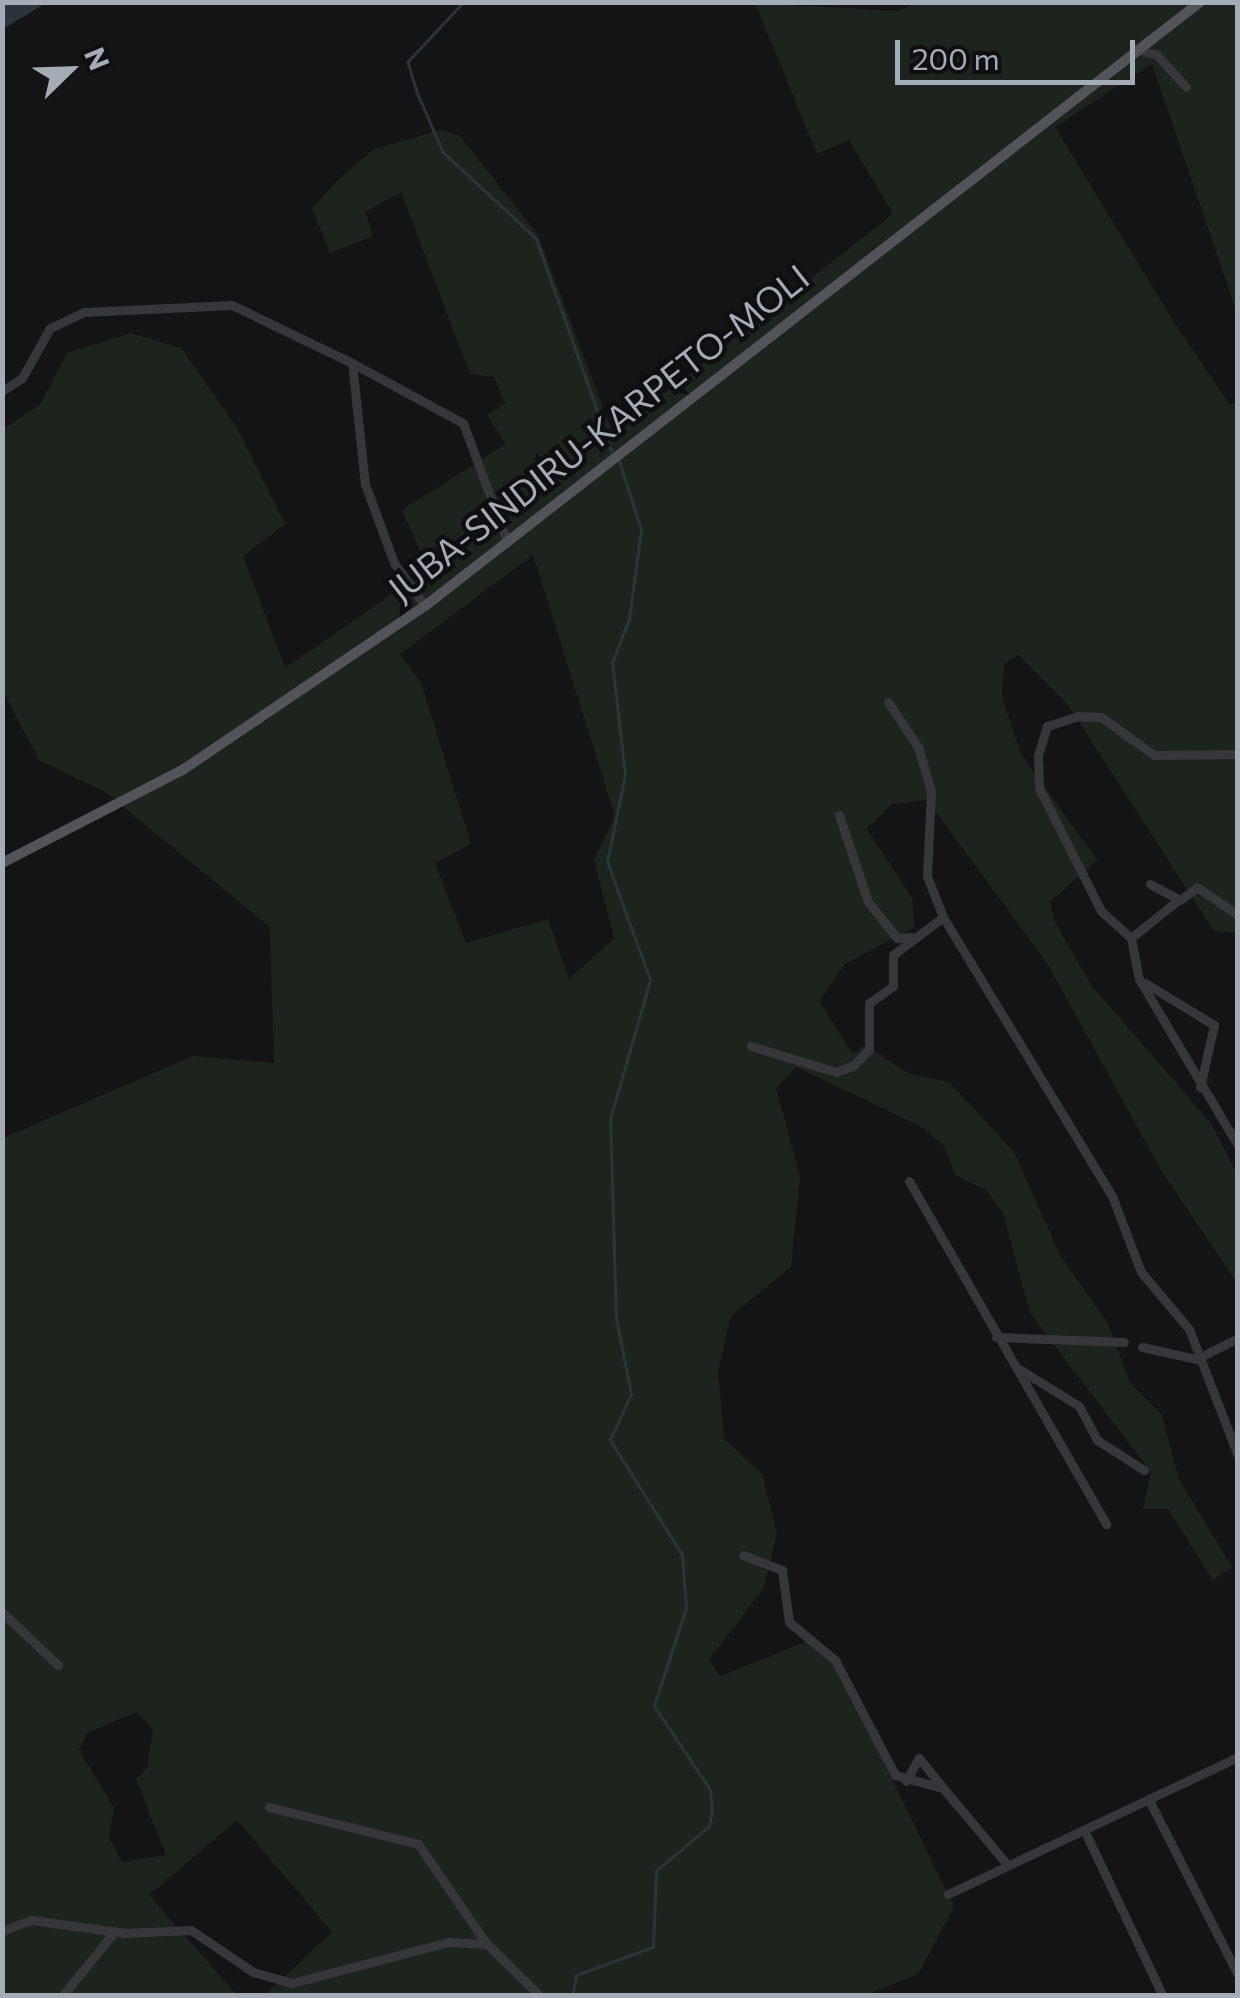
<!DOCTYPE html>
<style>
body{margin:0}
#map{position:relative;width:1240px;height:1998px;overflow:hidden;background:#141416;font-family:Commissioner,sans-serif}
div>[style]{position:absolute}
.green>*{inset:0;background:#1d241d}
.water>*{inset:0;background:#2b343a}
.stream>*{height:2.5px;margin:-1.25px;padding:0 1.25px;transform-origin:1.25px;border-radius:1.25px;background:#2b343a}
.minor>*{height:9px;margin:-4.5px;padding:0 4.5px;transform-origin:4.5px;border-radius:4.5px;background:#35373b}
.major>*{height:10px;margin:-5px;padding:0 5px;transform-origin:5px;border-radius:5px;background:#52545a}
span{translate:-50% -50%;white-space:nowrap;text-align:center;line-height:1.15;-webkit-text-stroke:9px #0f0f11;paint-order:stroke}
.street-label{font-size:35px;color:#a6acb6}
.frame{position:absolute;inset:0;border:5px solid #a6acb6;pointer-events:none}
.north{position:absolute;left:20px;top:20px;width:100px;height:100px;-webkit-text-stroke:8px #0f0f11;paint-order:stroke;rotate:67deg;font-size:28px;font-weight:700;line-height:40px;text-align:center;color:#a6acb6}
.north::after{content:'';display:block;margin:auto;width:35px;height:45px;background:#a6acb6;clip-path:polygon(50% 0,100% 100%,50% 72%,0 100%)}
.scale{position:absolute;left:895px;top:40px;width:240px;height:45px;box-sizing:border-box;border:5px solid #a6acb6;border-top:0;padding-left:12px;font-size:30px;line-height:35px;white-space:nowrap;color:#a6acb6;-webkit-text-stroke:8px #0f0f11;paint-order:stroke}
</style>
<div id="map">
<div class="green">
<i style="clip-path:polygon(evenodd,920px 2px,1237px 3px,1237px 313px,1152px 64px,1055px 127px,1172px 319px,1230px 405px,1237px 402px,1237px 933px,1214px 931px,1068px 705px,1018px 655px,1004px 664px,1002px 697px,1021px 754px,1097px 860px,1050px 902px,1055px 922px,1091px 985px,1211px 1123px,1237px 1175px,1237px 1283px,1161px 1170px,1047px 963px,927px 800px,892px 804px,867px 829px,912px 898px,914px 927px,845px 964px,819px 1001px,852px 1053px,866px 1046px,910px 1074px,949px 1082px,1014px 1152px,1060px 1255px,1108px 1324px,1130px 1383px,1161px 1414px,1179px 1479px,1232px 1567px,1213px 1580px,1168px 1509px,1143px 1509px,1151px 1472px,1030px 1313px,1003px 1213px,986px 1190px,955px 1175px,944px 1146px,922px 1127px,796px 1067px,776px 1088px,800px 1176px,791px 1267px,731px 1316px,718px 1371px,724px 1439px,762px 1474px,777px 1533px,764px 1587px,709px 1660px,720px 1676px,810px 1640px,829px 1650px,954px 1907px,918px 1974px,863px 1996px,265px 1995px,332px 1932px,237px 1820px,149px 1895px,237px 1995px,3px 1995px,3px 1138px,193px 1056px,274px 1063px,270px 927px,105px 792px,39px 760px,3px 691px,3px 430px,41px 403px,67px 353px,131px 333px,181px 348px,236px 426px,285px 524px,243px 556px,285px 668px,428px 569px,402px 510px,506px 444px,487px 415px,505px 403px,494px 377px,470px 374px,401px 192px,365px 212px,373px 236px,330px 253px,312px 208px,339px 179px,374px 149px,441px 130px,460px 136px,538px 235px,613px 434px,893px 214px,849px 140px,817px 154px,755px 3px,897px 11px,920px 2px,533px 555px,615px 816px,594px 860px,614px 938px,569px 979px,548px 919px,466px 943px,435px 863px,471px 844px,421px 683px,400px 654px,533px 555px,920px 2px,137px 1712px,153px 1730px,147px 1768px,136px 1779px,166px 1855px,122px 1862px,109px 1837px,114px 1808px,79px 1750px,87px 1733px,137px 1712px)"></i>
</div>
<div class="water">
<i style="clip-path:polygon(3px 2px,46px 2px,46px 3px,3px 29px)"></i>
</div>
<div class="stream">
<i style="left:464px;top:2px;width:82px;rotate:133deg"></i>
<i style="left:408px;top:62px;width:31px;rotate:73deg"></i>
<i style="left:417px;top:92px;width:65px;rotate:66.6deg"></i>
<i style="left:443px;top:152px;width:127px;rotate:42.8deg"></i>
<i style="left:536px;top:238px;width:226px;rotate:70.4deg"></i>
<i style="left:572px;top:1996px;width:21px;rotate:-79deg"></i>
<i style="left:576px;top:1975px;width:82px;rotate:-20deg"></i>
<i style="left:653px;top:1947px;width:76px;rotate:-87.7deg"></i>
<i style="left:656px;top:1871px;width:70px;rotate:-40.3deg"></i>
<i style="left:709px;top:1826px;width:17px;rotate:-80deg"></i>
<i style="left:712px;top:1809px;width:19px;rotate:-96deg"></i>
<i style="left:710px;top:1790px;width:101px;rotate:-123.7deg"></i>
<i style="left:654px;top:1706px;width:103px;rotate:-71.9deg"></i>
<i style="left:686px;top:1608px;width:53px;rotate:-94.3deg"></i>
<i style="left:682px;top:1555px;width:136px;rotate:-122.1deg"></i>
<i style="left:610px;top:1440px;width:51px;rotate:-65.5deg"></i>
<i style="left:631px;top:1394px;width:77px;rotate:-101.2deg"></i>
<i style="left:616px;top:1318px;width:199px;rotate:-91.7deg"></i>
<i style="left:610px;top:1119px;width:145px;rotate:-73.9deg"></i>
<i style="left:650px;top:980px;width:126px;rotate:-110deg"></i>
<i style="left:607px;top:862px;width:89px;rotate:-78.3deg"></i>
<i style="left:625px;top:775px;width:113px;rotate:-96.6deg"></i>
<i style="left:612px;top:663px;width:47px;rotate:-68.9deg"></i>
<i style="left:629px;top:619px;width:90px;rotate:-82.3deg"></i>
<i style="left:641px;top:530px;width:72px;rotate:-107.7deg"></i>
</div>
<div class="minor">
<i style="left:1136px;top:49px;width:22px;rotate:16deg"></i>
<i style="left:1157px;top:55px;width:43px;rotate:47.8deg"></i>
<i style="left:352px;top:363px;width:126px;rotate:28.4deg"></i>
<i style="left:463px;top:423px;width:126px;rotate:69.6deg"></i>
<i style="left:2px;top:391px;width:24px;rotate:-33deg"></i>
<i style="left:22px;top:378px;width:57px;rotate:-60.8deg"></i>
<i style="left:50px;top:328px;width:38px;rotate:-25deg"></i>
<i style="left:84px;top:312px;width:148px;rotate:-2.7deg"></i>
<i style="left:232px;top:305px;width:133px;rotate:25.8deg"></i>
<i style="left:352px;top:363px;width:122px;rotate:83.9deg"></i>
<i style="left:365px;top:484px;width:84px;rotate:69.8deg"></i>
<i style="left:394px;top:563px;width:53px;rotate:54.2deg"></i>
<i style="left:888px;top:702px;width:54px;rotate:56.3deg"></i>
<i style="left:918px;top:747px;width:46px;rotate:73.5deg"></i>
<i style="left:931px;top:791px;width:85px;rotate:92.7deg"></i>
<i style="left:927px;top:876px;width:44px;rotate:68.7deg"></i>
<i style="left:1238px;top:754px;width:84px;rotate:179.3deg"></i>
<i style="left:1154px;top:755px;width:65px;rotate:-144.4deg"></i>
<i style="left:1101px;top:717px;width:23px;rotate:-178deg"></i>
<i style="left:1078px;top:716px;width:33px;rotate:162deg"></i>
<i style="left:1047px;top:726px;width:31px;rotate:107deg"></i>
<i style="left:1038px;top:756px;width:32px;rotate:88deg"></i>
<i style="left:1039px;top:788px;width:138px;rotate:63.2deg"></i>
<i style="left:1101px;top:911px;width:40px;rotate:42deg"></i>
<i style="left:1131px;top:938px;width:42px;rotate:79deg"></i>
<i style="left:1139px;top:979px;width:194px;rotate:59.3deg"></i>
<i style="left:839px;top:815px;width:92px;rotate:71.6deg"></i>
<i style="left:868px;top:902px;width:46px;rotate:51.1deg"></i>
<i style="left:897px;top:938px;width:14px;rotate:-4deg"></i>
<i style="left:1150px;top:884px;width:34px;rotate:28deg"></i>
<i style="left:1180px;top:900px;width:21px;rotate:-37deg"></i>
<i style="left:1197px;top:887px;width:50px;rotate:34.3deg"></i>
<i style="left:1131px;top:938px;width:59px;rotate:-38.8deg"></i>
<i style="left:1145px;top:983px;width:81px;rotate:31.3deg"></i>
<i style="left:1214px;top:1025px;width:64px;rotate:102.7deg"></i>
<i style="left:751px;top:1046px;width:89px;rotate:17deg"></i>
<i style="left:836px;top:1072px;width:19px;rotate:-21deg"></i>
<i style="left:854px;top:1065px;width:22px;rotate:-47deg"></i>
<i style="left:869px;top:1049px;width:46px;rotate:-90deg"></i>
<i style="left:869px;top:1003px;width:29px;rotate:-35deg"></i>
<i style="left:893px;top:986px;width:31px;rotate:-90deg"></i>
<i style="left:893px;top:955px;width:63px;rotate:-37.2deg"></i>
<i style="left:943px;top:917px;width:326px;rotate:58.8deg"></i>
<i style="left:1112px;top:1196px;width:81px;rotate:69.1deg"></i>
<i style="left:1141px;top:1272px;width:75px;rotate:49.9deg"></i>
<i style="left:1189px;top:1329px;width:136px;rotate:68.9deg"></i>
<i style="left:909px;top:1181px;width:396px;rotate:60.1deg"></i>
<i style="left:996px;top:1337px;width:128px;rotate:2.2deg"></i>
<i style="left:1142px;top:1347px;width:55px;rotate:12.5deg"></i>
<i style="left:1196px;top:1359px;width:47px;rotate:-26.6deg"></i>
<i style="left:1016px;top:1367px;width:74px;rotate:31.8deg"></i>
<i style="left:1079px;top:1406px;width:38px;rotate:62deg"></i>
<i style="left:1097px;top:1440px;width:56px;rotate:32.6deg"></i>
<i style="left:743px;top:1555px;width:42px;rotate:21deg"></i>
<i style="left:782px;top:1570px;width:52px;rotate:82.3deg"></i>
<i style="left:789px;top:1622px;width:60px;rotate:39.6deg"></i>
<i style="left:835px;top:1660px;width:130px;rotate:62.4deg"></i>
<i style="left:895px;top:1775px;width:50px;rotate:15.2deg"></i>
<i style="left:943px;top:1788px;width:98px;rotate:50deg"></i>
<i style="left:2px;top:1612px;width:77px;rotate:43.4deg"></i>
<i style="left:906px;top:1781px;width:26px;rotate:-61deg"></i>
<i style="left:919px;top:1758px;width:38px;rotate:51deg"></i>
<i style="left:1150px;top:1802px;width:194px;rotate:63deg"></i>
<i style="left:269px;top:1807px;width:154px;rotate:13.9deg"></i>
<i style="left:418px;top:1844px;width:119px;rotate:55.6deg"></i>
<i style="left:1085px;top:1832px;width:182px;rotate:64.6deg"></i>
<i style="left:948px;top:1894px;width:321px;rotate:-25.3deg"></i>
<i style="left:2px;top:1931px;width:31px;rotate:-21deg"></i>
<i style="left:31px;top:1920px;width:95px;rotate:7.9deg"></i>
<i style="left:125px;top:1933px;width:66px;rotate:-2.6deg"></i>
<i style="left:191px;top:1930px;width:75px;rotate:34.1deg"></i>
<i style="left:253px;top:1972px;width:41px;rotate:15.8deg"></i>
<i style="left:292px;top:1983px;width:161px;rotate:-14.7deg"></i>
<i style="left:448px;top:1942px;width:39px;rotate:3deg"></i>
<i style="left:487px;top:1944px;width:74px;rotate:44.5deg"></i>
<i style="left:62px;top:1996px;width:84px;rotate:-50.8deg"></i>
</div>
<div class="major">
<i style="left:2px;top:863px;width:205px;rotate:-27.3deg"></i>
<i style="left:184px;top:769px;width:291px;rotate:-34.1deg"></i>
<i style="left:425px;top:606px;width:983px;rotate:-37.93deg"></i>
</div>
<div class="street-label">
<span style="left:598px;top:432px;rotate:-38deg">JUBA-SINDIRU-KARPETO-MOLI</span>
</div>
<div class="frame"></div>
<div class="north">N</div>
<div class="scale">200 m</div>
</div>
